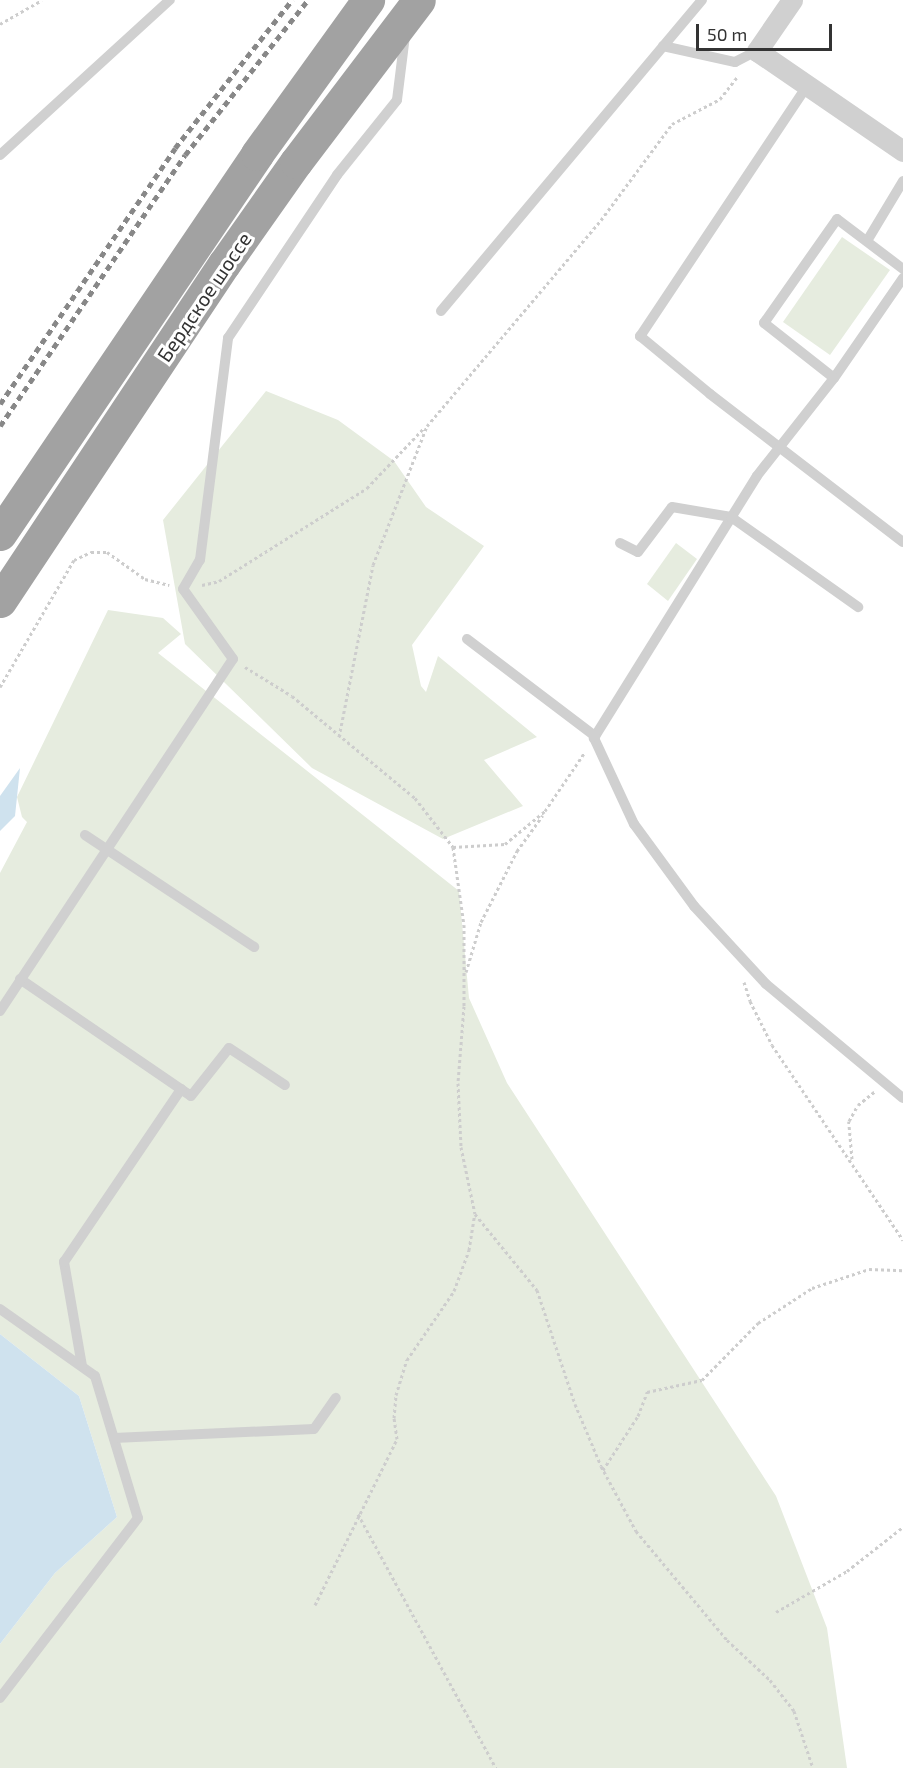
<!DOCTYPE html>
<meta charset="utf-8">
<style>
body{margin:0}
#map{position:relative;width:903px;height:1768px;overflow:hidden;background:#fff;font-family:"Exo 2",sans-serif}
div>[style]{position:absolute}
.green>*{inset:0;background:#e6ecdf}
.water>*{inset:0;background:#cfe2ee}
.path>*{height:3px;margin-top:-1.5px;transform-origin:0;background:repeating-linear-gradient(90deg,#cdcdcd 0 3px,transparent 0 6px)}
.service>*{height:10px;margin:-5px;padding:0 5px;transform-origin:5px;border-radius:5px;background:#d0d0d0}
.minor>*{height:21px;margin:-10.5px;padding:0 10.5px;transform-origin:10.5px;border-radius:10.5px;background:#d0d0d0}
.trunk>*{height:33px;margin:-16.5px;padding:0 16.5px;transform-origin:16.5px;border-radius:16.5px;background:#a2a2a2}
.rail>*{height:4.5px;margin-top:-2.25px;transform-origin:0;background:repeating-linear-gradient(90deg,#888 0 6px,transparent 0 10.5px)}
span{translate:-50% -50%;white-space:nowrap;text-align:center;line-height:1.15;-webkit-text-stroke:6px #fff;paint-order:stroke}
.street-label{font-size:20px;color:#333}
.scale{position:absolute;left:696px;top:24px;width:136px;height:27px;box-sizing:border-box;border:3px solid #333;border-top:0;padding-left:8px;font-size:18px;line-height:21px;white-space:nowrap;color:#333;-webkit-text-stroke:4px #fff;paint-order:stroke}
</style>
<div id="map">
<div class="green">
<i style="clip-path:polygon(842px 237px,890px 270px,830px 355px,783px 322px)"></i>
<i style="clip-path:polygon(266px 391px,338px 420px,394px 461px,426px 507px,484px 546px,412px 645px,421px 686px,426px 692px,438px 656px,537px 737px,484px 760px,523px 806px,443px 839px,312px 768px,185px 644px,163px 520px)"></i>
<i style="clip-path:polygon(676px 543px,697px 559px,668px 601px,647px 584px)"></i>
<i style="clip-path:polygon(108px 610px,163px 618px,181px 634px,158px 653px,459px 891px,469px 998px,507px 1083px,776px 1496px,827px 1628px,847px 1768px,0 1768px,0 1644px,55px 1573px,117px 1517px,79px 1396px,0 1334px,0 873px,27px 822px,22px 817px,17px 797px)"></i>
</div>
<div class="water">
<i style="clip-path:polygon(20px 768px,15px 816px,0 831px,0 796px)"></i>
<i style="clip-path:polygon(0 1334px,79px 1396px,117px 1517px,55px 1573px,0 1644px)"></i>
</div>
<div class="path">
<i style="left:0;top:24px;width:48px;rotate:-29.7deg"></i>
<i style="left:202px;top:585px;width:17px;rotate:-13deg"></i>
<i style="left:219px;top:581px;width:175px;rotate:-32.1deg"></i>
<i style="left:367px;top:488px;width:83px;rotate:-46.5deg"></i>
<i style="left:245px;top:667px;width:55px;rotate:31.7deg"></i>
<i style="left:292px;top:696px;width:160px;rotate:39.7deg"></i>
<i style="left:415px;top:798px;width:62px;rotate:52.2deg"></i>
<i style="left:453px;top:847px;width:79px;rotate:82deg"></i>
<i style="left:464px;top:925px;width:81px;rotate:90deg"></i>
<i style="left:464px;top:1006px;width:77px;rotate:94.5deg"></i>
<i style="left:458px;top:1083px;width:64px;rotate:87.3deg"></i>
<i style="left:461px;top:1147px;width:68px;rotate:78.2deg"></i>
<i style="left:475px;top:1214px;width:98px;rotate:50.8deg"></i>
<i style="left:537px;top:1290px;width:120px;rotate:71.6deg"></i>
<i style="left:575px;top:1404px;width:67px;rotate:67.2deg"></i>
<i style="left:601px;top:1466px;width:74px;rotate:61.7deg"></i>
<i style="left:636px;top:1531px;width:142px;rotate:50.1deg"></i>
<i style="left:727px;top:1640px;width:59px;rotate:42.9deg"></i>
<i style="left:770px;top:1680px;width:39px;rotate:52deg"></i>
<i style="left:794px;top:1711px;width:60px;rotate:71.6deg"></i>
<i style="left:0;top:687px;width:147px;rotate:-59.8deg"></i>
<i style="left:74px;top:560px;width:19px;rotate:-25deg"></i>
<i style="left:91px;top:552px;width:16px"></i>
<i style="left:107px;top:552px;width:47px;rotate:35.4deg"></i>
<i style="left:145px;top:579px;width:25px;rotate:14deg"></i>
<i style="left:339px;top:737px;width:175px;rotate:-78.8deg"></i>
<i style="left:373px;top:565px;width:149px;rotate:-68.8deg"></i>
<i style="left:427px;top:426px;width:270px;rotate:-49.8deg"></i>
<i style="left:601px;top:220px;width:119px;rotate:-53.5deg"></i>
<i style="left:672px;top:124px;width:54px;rotate:-27.5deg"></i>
<i style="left:720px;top:99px;width:29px;rotate:-52deg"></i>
<i style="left:453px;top:847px;width:52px;rotate:-3.3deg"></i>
<i style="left:505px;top:844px;width:52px;rotate:-39.5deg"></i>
<i style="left:545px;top:811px;width:71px;rotate:-55.9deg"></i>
<i style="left:466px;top:972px;width:52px;rotate:-73.3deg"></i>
<i style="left:481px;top:922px;width:80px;rotate:-63.1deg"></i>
<i style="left:517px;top:851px;width:44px;rotate:-54.2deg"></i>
<i style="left:744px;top:982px;width:20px;rotate:72deg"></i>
<i style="left:750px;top:1001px;width:49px;rotate:63.4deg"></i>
<i style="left:772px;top:1045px;width:235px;rotate:56.1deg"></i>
<i style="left:852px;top:1159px;width:38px;rotate:-95deg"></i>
<i style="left:849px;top:1121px;width:18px;rotate:-61deg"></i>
<i style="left:858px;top:1105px;width:21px;rotate:-39deg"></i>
<i style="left:603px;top:1470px;width:64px;rotate:-57.1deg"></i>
<i style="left:638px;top:1416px;width:26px;rotate:-69deg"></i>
<i style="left:647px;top:1392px;width:56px;rotate:-12.3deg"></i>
<i style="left:702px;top:1380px;width:80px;rotate:-45.5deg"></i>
<i style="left:758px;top:1323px;width:64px;rotate:-32.9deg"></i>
<i style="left:812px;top:1288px;width:60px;rotate:-18.4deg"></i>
<i style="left:869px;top:1269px;width:34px;rotate:2deg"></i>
<i style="left:358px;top:1514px;width:289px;rotate:61.5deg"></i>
<i style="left:315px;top:1605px;width:185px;rotate:-63.7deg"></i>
<i style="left:397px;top:1439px;width:21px;rotate:-98deg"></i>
<i style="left:394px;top:1418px;width:23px;rotate:-85deg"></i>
<i style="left:396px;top:1395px;width:37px;rotate:-73deg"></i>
<i style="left:407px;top:1360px;width:83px;rotate:-55.7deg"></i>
<i style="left:454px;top:1291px;width:44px;rotate:-69.9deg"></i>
<i style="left:469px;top:1250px;width:36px;rotate:-81deg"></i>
<i style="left:776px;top:1612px;width:82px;rotate:-30deg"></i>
<i style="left:847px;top:1571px;width:71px;rotate:-38.2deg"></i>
</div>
<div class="service">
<i style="left:663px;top:46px;width:74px;rotate:12.5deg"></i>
<i style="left:735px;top:62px;width:25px;rotate:-27deg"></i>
<i style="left:807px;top:86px;width:301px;rotate:123.7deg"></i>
<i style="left:640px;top:336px;width:91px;rotate:39.6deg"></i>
<i style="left:710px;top:394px;width:243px;rotate:37.5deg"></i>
<i style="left:0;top:155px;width:230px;rotate:-42.4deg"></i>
<i style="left:867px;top:241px;width:70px;rotate:-59deg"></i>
<i style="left:903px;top:278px;width:121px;rotate:124.6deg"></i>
<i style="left:834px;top:378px;width:125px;rotate:128.2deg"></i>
<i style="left:757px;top:476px;width:309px;rotate:121.9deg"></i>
<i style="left:594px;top:738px;width:95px;rotate:65.1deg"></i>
<i style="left:634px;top:824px;width:102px;rotate:53.8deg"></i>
<i style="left:694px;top:906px;width:106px;rotate:47.3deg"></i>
<i style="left:766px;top:984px;width:178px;rotate:39.8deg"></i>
<i style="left:441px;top:311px;width:406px;rotate:-50deg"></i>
<i style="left:834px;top:378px;width:89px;rotate:-141.8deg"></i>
<i style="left:764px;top:323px;width:127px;rotate:-54.9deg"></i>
<i style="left:837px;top:219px;width:83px;rotate:37.1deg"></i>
<i style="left:620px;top:543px;width:20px;rotate:27deg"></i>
<i style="left:638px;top:552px;width:56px;rotate:-52.9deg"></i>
<i style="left:672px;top:507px;width:60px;rotate:9.6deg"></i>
<i style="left:731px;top:517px;width:156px;rotate:35.3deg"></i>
<i style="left:467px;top:639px;width:161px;rotate:37.2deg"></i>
<i style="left:85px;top:835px;width:203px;rotate:33.5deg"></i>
<i style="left:20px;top:979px;width:207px;rotate:34.4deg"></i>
<i style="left:191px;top:1096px;width:61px;rotate:-51.6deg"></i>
<i style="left:229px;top:1048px;width:67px;rotate:33.5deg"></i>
<i style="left:0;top:1011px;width:422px;rotate:-56.5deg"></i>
<i style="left:233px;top:659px;width:86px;rotate:-125.5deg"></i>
<i style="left:183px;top:589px;width:34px;rotate:-60deg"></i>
<i style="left:200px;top:560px;width:224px;rotate:-82.8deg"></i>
<i style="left:228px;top:338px;width:196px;rotate:-56.2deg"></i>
<i style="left:337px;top:175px;width:96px;rotate:-51.3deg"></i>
<i style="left:397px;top:100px;width:64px;rotate:-82.9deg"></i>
<i style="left:0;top:1309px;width:116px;rotate:35.2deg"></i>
<i style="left:95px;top:1376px;width:148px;rotate:73.2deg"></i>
<i style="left:138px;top:1518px;width:227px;rotate:127.5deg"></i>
<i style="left:82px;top:1366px;width:106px;rotate:-99.8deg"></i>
<i style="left:64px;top:1262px;width:209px;rotate:-55.9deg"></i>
<i style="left:114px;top:1438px;width:200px;rotate:-2.6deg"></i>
<i style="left:314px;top:1429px;width:38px;rotate:-55deg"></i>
</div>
<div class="minor">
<i style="left:792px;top:0;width:62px;rotate:124.5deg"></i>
<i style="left:757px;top:51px;width:177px;rotate:34.4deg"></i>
</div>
<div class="trunk">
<i style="left:0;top:534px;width:459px;rotate:-55.9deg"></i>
<i style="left:257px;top:154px;width:190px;rotate:-54.2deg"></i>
<i style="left:0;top:601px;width:405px;rotate:-56.4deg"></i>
<i style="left:224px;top:264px;width:125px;rotate:-54.8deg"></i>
<i style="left:296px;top:162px;width:203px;rotate:-52.8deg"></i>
</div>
<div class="rail">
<i style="left:0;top:404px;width:310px;rotate:-55.6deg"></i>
<i style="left:175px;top:148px;width:189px;rotate:-51.7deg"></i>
<i style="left:0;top:426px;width:328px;rotate:-55.7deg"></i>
<i style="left:185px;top:155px;width:198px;rotate:-51.6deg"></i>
</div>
<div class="street-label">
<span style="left:204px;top:297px;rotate:-56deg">Бердское шоссе</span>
</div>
<div class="scale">50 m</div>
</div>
